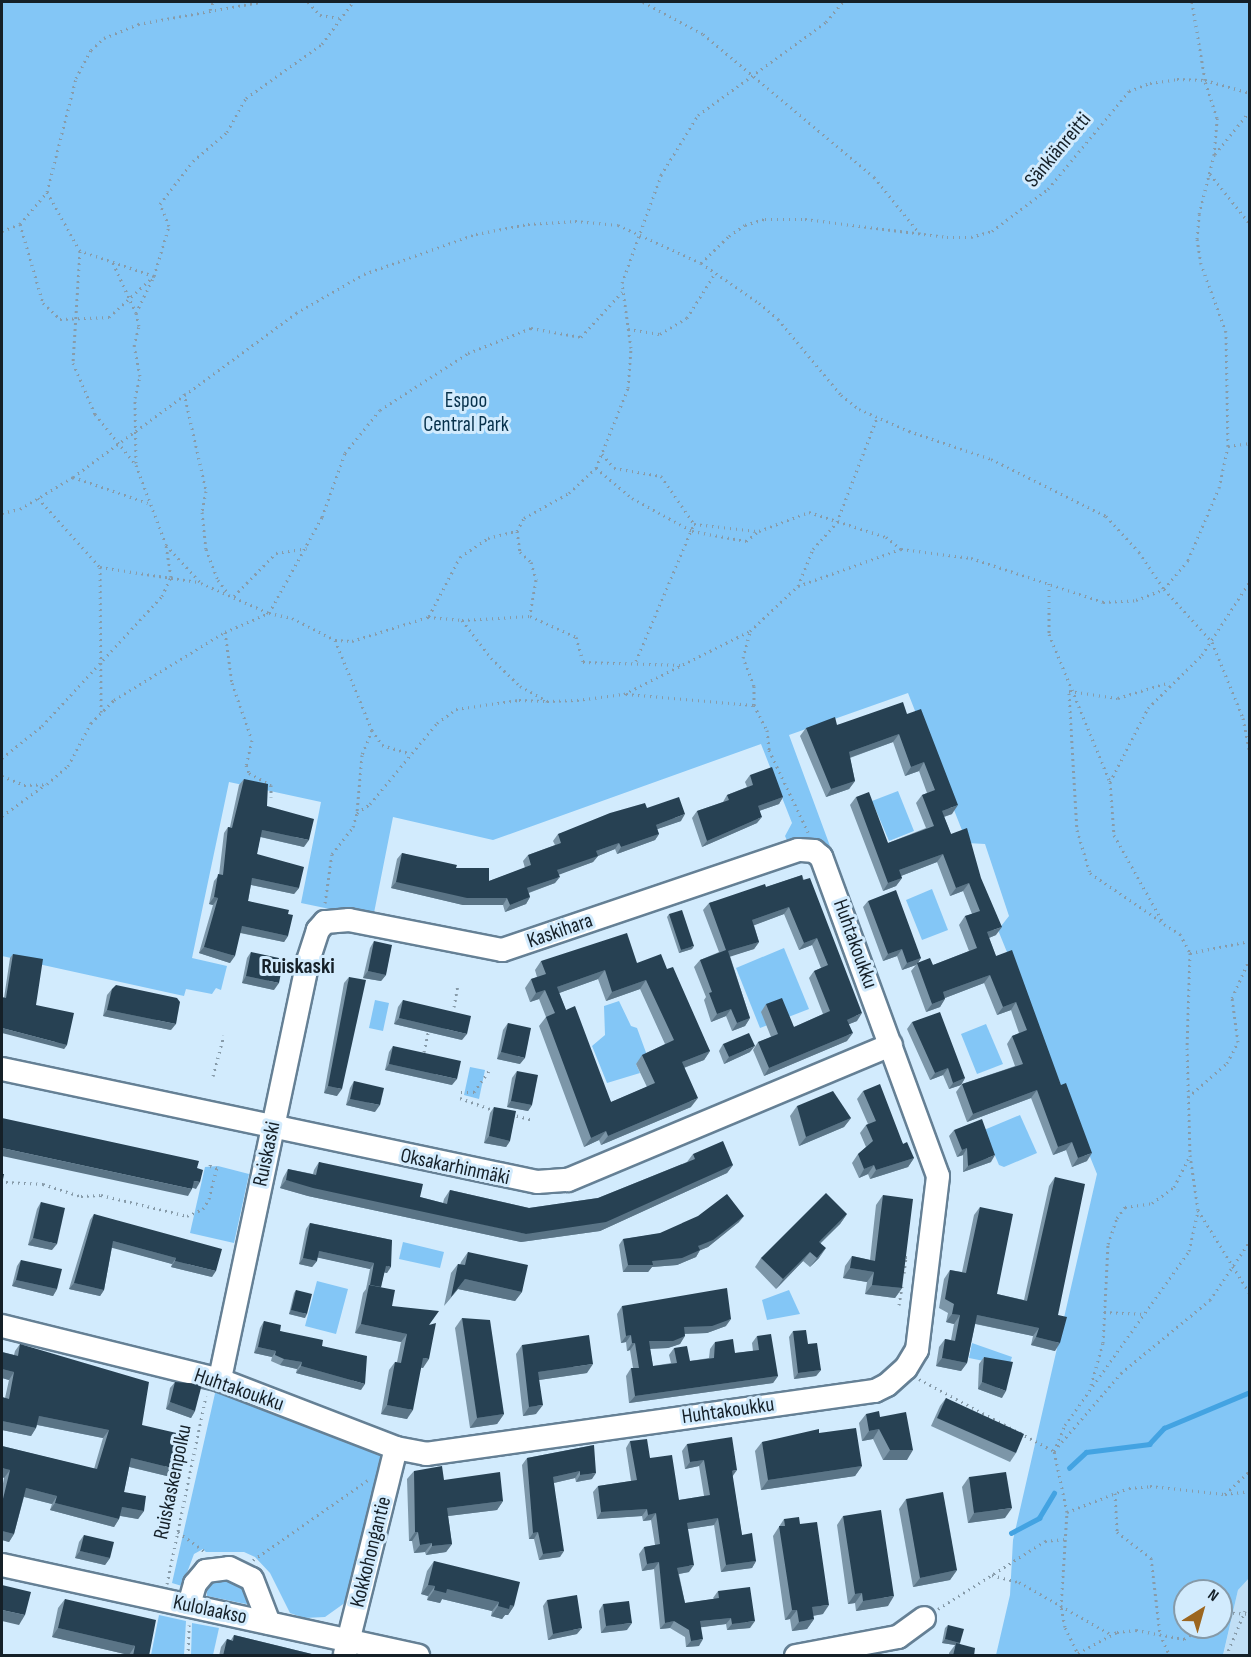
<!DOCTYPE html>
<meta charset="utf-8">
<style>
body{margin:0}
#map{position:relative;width:1251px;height:1657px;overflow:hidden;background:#d2ebfd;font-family:"Sofia Sans Condensed",sans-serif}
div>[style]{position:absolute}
.built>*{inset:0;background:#c1dff5}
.green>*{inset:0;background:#83c6f6}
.stream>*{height:4.5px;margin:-2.25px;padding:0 2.25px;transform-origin:2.25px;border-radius:2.25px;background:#43a3e2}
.path>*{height:3px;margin-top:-1.5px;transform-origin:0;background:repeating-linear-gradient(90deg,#879ba9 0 1.5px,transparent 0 6px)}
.roads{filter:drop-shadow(2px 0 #658095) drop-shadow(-2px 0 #658095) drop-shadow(0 2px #658095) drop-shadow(0 -2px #658095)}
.minor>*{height:22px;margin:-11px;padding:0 11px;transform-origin:11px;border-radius:11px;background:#fff}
.wall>*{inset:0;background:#7c96a8}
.shaded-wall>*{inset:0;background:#5a7486}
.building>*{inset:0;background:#274153}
span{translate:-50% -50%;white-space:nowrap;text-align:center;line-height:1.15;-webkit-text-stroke:6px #d2ebfd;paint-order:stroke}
.street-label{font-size:21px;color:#152028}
.park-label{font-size:21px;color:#07314b}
.neighbourhood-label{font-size:22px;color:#152028;font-weight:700}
.frame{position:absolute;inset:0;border:3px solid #152028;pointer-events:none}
.north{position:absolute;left:1173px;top:1579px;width:60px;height:60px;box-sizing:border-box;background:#d2ebfd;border:2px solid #869aa8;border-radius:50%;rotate:37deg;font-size:16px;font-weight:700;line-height:24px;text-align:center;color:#152028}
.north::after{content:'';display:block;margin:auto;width:21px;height:27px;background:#9c661f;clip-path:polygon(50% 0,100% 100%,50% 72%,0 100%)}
</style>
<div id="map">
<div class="built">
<i style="clip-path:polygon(1249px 1577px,1249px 1655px,1223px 1656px,1238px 1590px)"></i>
</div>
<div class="green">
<i style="clip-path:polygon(evenodd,2px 2px,1249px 2px,1250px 1577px,1238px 1590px,1223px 1655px,996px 1655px,1010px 1595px,1013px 1540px,1097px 1174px,998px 930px,1009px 916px,985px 844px,967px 843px,908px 693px,789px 735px,830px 846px,789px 845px,785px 836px,792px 823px,761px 744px,493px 840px,393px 817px,373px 918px,301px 903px,321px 802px,229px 782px,192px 958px,227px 966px,221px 990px,216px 988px,212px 994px,186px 989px,184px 996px,2px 956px,2px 2px,1185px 1591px,1221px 1591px,1221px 1627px,1185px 1627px,1185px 1591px)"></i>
<i style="clip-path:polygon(898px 791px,914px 831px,889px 841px,872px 801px)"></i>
<i style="clip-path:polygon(932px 889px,948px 930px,922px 940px,906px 900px)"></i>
<i style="clip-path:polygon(784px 948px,809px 1009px,760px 1028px,736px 968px)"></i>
<i style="clip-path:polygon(375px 1000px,389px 1003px,383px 1031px,369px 1028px)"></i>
<i style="clip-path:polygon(619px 1001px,631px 1026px,637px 1028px,648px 1058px,636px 1064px,640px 1073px,607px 1083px,592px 1046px,605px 1035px,604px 1006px)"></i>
<i style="clip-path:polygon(986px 1024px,1003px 1064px,977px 1074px,961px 1034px)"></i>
<i style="clip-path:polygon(470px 1067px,485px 1070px,479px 1099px,464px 1095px)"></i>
<i style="clip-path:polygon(1020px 1115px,1037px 1153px,1004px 1167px,999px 1165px,984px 1130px)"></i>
<i style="clip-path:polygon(218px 1166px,249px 1174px,234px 1243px,190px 1233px,205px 1167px)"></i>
<i style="clip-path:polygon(403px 1242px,444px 1252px,440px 1268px,399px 1259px)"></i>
<i style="clip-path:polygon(317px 1281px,348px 1289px,336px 1334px,305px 1326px)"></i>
<i style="clip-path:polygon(789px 1290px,800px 1314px,767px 1320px,762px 1300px)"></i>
<i style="clip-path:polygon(972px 1343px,1012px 1357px,1009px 1366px,969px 1358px)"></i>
<i style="clip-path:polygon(216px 1389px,383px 1452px,346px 1602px,325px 1617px,304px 1618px,290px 1613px,270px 1573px,255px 1557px,244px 1552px,206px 1552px,203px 1549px,194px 1554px,182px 1586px,172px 1583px)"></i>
<i style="clip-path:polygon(216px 1577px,243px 1587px,251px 1605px,207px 1596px,206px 1583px)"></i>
<i style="clip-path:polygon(159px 1615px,186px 1621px,184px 1655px,151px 1655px)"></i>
<i style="clip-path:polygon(192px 1623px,219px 1628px,213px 1655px,191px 1655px)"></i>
</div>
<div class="stream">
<i style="left:1069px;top:1468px;width:23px;rotate:-43deg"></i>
<i style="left:1086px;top:1452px;width:64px;rotate:-7.2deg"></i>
<i style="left:1149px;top:1444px;width:22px;rotate:-47deg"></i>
<i style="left:1164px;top:1428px;width:93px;rotate:-22.7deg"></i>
<i style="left:1011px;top:1533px;width:32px;rotate:-28deg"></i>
<i style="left:1039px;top:1518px;width:29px;rotate:-59deg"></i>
</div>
<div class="path">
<i style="left:308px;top:2px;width:18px;rotate:47deg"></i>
<i style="left:320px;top:15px;width:19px;rotate:9deg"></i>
<i style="left:643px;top:2px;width:68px;rotate:28.1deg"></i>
<i style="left:703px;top:34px;width:223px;rotate:39.9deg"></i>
<i style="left:874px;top:177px;width:73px;rotate:51.1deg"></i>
<i style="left:210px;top:10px;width:9px;rotate:-69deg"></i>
<i style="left:1215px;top:154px;width:55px;rotate:-50.9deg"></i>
<i style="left:1210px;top:174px;width:64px;rotate:51.3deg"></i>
<i style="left:47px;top:192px;width:68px;rotate:60.8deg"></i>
<i style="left:80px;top:251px;width:112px;rotate:93.6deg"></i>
<i style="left:73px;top:363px;width:56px;rotate:66.7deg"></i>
<i style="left:95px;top:414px;width:65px;rotate:51.2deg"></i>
<i style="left:136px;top:465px;width:85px;rotate:69.4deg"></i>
<i style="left:166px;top:545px;width:52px;rotate:47.4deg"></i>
<i style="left:201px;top:583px;width:74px;rotate:23.8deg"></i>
<i style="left:269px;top:613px;width:24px;rotate:12deg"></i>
<i style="left:292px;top:618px;width:48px;rotate:27.1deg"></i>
<i style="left:335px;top:640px;width:17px;rotate:3deg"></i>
<i style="left:352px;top:641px;width:80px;rotate:-17.5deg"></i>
<i style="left:428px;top:617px;width:34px;rotate:5deg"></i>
<i style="left:462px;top:620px;width:68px;rotate:-3.4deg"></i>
<i style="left:530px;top:616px;width:51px;rotate:24.5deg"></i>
<i style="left:576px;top:637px;width:26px;rotate:74deg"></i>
<i style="left:583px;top:662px;width:97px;rotate:1.8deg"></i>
<i style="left:20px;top:224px;width:82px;rotate:73.8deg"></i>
<i style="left:43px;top:303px;width:23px;rotate:43deg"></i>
<i style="left:60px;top:319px;width:49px;rotate:-2.3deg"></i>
<i style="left:109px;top:317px;width:61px;rotate:-42.3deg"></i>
<i style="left:154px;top:276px;width:77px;rotate:-161.1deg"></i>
<i style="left:2px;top:231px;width:19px;rotate:-21deg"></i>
<i style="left:20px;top:224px;width:42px;rotate:-49.8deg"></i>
<i style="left:47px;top:192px;width:118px;rotate:-75.7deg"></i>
<i style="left:76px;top:78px;width:32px;rotate:-62deg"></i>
<i style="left:91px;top:50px;width:18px;rotate:-43deg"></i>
<i style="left:104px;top:38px;width:37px;rotate:-22deg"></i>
<i style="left:138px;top:24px;width:124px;rotate:-10.2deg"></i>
<i style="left:113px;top:263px;width:55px;rotate:65.3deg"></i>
<i style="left:701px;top:263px;width:39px;rotate:-44deg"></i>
<i style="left:729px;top:236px;width:19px;rotate:-35deg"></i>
<i style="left:745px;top:225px;width:21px;rotate:-17deg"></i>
<i style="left:765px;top:219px;width:40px"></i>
<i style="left:805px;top:219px;width:143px;rotate:7.2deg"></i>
<i style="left:947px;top:237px;width:24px"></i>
<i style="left:971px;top:237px;width:22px;rotate:-16deg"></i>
<i style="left:992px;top:231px;width:70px;rotate:-36.9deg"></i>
<i style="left:1048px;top:189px;width:127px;rotate:-50.4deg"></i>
<i style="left:1129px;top:91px;width:22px;rotate:-21deg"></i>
<i style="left:1150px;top:83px;width:27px;rotate:-8deg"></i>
<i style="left:1177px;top:79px;width:28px;rotate:2deg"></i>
<i style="left:1205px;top:80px;width:47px;rotate:16.1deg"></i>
<i style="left:628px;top:329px;width:32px;rotate:9deg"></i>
<i style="left:660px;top:334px;width:31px;rotate:-31deg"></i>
<i style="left:687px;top:318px;width:53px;rotate:-58.1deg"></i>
<i style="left:184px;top:393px;width:100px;rotate:77.3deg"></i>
<i style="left:206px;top:491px;width:21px;rotate:101deg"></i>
<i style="left:202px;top:512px;width:37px;rotate:84deg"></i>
<i style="left:206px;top:549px;width:33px;rotate:69deg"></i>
<i style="left:218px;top:580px;width:15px;rotate:53deg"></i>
<i style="left:1228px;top:446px;width:22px;rotate:-8deg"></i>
<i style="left:602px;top:454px;width:18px;rotate:49deg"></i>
<i style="left:614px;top:468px;width:48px;rotate:9.7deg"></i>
<i style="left:661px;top:476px;width:58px;rotate:55.5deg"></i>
<i style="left:694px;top:524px;width:63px;rotate:6.3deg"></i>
<i style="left:136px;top:463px;width:65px;rotate:-90.9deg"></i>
<i style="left:135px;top:398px;width:23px;rotate:-77deg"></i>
<i style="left:140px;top:376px;width:31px;rotate:-101deg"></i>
<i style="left:134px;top:346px;width:21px;rotate:-76deg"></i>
<i style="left:139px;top:326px;width:13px;rotate:-103deg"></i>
<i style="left:136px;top:313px;width:41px;rotate:-64.1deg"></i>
<i style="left:154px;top:276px;width:52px;rotate:-73.3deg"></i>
<i style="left:169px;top:226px;width:24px;rotate:-112deg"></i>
<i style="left:160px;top:204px;width:54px;rotate:-52.5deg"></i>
<i style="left:193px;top:161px;width:45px;rotate:-40.5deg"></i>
<i style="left:227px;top:132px;width:39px;rotate:-61deg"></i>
<i style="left:246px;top:98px;width:93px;rotate:-35.4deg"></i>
<i style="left:322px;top:44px;width:52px;rotate:-53.6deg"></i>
<i style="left:596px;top:468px;width:47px;rotate:39.8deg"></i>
<i style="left:632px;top:498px;width:68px;rotate:28.8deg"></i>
<i style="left:692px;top:531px;width:55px;rotate:10.5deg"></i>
<i style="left:746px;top:541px;width:16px;rotate:-38deg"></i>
<i style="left:759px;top:531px;width:53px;rotate:-20.8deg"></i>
<i style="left:809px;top:512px;width:81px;rotate:18deg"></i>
<i style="left:886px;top:537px;width:19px;rotate:39deg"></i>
<i style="left:73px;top:477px;width:79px;rotate:19.1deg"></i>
<i style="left:38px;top:498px;width:93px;rotate:48.1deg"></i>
<i style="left:100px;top:567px;width:145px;rotate:89.6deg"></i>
<i style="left:2px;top:513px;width:18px;rotate:-13deg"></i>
<i style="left:20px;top:509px;width:62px;rotate:-31.1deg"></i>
<i style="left:73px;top:477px;width:277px;rotate:-36.3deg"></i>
<i style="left:296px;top:313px;width:78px;rotate:-29.8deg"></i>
<i style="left:364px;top:274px;width:119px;rotate:-19.7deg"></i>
<i style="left:476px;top:234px;width:53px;rotate:-10.9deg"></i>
<i style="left:528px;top:224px;width:47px;rotate:-3.7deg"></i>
<i style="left:575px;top:221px;width:43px;rotate:5.3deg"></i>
<i style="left:618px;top:225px;width:91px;rotate:24.6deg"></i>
<i style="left:701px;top:263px;width:70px;rotate:34.6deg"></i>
<i style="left:759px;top:303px;width:25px;rotate:40deg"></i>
<i style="left:778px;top:319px;width:99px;rotate:50.3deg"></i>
<i style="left:841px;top:395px;width:23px;rotate:38deg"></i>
<i style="left:859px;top:409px;width:55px;rotate:23.7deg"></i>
<i style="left:909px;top:431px;width:87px;rotate:18.9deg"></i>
<i style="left:991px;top:459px;width:128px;rotate:26.4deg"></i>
<i style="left:1106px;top:516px;width:49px;rotate:47.5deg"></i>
<i style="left:1139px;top:552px;width:45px;rotate:56deg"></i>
<i style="left:1164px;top:589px;width:72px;rotate:47.8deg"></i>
<i style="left:1212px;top:642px;width:82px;rotate:67.8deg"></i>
<i style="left:1243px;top:718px;width:38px;rotate:79deg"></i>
<i style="left:517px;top:531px;width:21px;rotate:82deg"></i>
<i style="left:520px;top:552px;width:15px;rotate:42deg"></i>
<i style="left:531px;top:562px;width:19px;rotate:74deg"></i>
<i style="left:536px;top:580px;width:36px;rotate:100deg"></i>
<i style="left:100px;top:567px;width:99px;rotate:8.7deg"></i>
<i style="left:1049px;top:583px;width:51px;rotate:90deg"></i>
<i style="left:1049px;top:634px;width:160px;rotate:67.6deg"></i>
<i style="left:1110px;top:782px;width:53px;rotate:85.7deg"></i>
<i style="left:1114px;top:835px;width:102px;rotate:60.7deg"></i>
<i style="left:1164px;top:924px;width:19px;rotate:32deg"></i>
<i style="left:1180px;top:934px;width:21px;rotate:62deg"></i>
<i style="left:1190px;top:953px;width:95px;rotate:91.8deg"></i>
<i style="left:1187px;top:1048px;width:107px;rotate:88.4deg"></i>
<i style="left:1190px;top:1155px;width:56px;rotate:81.7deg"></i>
<i style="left:1198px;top:1210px;width:99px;rotate:58.2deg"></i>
<i style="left:798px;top:586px;width:40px;rotate:-68deg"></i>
<i style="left:813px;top:549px;width:36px;rotate:-48deg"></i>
<i style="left:837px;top:522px;width:111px;rotate:-69deg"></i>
<i style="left:234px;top:596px;width:60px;rotate:-45.7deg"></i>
<i style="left:276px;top:553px;width:31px;rotate:-9deg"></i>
<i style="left:429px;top:616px;width:67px;rotate:-62.3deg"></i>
<i style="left:460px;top:557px;width:34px;rotate:-34deg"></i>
<i style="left:488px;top:538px;width:30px;rotate:-14deg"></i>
<i style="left:517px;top:531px;width:15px;rotate:-62deg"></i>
<i style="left:524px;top:518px;width:51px;rotate:-29.1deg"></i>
<i style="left:569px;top:493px;width:37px;rotate:-43deg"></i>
<i style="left:596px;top:468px;width:86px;rotate:-68.2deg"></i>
<i style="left:628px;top:388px;width:40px;rotate:-85.7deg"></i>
<i style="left:631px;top:348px;width:66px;rotate:-97.9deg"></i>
<i style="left:622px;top:283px;width:115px;rotate:-70.1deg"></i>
<i style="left:661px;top:175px;width:70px;rotate:-58.3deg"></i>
<i style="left:698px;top:115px;width:158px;rotate:-36deg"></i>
<i style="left:826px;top:22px;width:26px;rotate:-50deg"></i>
<i style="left:462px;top:620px;width:48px;rotate:52.7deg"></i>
<i style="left:491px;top:658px;width:40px;rotate:44deg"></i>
<i style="left:520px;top:686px;width:31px;rotate:29deg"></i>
<i style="left:547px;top:701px;width:30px;rotate:-2deg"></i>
<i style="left:577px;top:700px;width:47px;rotate:-7.3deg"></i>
<i style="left:624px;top:694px;width:141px;rotate:-26.6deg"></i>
<i style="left:750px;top:631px;width:66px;rotate:-43.2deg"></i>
<i style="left:798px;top:586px;width:109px;rotate:-19.8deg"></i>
<i style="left:901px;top:549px;width:71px;rotate:7.3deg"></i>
<i style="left:971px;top:558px;width:139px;rotate:18.4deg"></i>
<i style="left:1103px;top:602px;width:33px;rotate:-3deg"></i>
<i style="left:1136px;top:600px;width:30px;rotate:-21deg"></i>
<i style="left:1164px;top:589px;width:38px;rotate:-50deg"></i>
<i style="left:1188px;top:560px;width:78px;rotate:-66.7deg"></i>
<i style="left:1219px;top:488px;width:43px;rotate:-77.9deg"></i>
<i style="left:1228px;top:446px;width:114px;rotate:-91deg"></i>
<i style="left:1226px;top:332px;width:72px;rotate:-110.2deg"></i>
<i style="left:1201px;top:264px;width:25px;rotate:-99deg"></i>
<i style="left:1197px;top:239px;width:25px;rotate:-85deg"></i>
<i style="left:1199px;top:214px;width:61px;rotate:-75.7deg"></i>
<i style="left:1214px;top:155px;width:37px;rotate:-85deg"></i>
<i style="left:1217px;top:118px;width:40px;rotate:-108deg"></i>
<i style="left:1205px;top:80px;width:79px;rotate:-99.5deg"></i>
<i style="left:225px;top:632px;width:51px;rotate:82.2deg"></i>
<i style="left:232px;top:683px;width:60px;rotate:70.7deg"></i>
<i style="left:252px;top:740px;width:26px;rotate:103deg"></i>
<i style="left:246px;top:765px;width:9px;rotate:69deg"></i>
<i style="left:249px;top:773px;width:25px;rotate:29deg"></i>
<i style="left:271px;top:785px;width:12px;rotate:90deg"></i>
<i style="left:335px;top:640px;width:97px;rotate:67.7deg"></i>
<i style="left:372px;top:730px;width:27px;rotate:112deg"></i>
<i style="left:362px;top:755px;width:57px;rotate:95deg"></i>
<i style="left:636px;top:661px;width:149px;rotate:-67.1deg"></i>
<i style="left:1069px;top:691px;width:49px;rotate:8.1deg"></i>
<i style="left:1118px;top:698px;width:54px;rotate:-17.1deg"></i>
<i style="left:1069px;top:693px;width:137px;rotate:86.7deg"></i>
<i style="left:1077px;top:830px;width:45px;rotate:73.2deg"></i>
<i style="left:1090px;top:873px;width:87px;rotate:34.2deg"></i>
<i style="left:626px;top:694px;width:128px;rotate:4.9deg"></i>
<i style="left:754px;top:705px;width:19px;rotate:-90deg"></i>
<i style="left:754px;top:686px;width:30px;rotate:-111deg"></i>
<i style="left:743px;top:658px;width:28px;rotate:-75deg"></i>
<i style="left:754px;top:705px;width:28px;rotate:63deg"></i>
<i style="left:767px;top:730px;width:20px;rotate:84deg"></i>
<i style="left:769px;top:750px;width:91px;rotate:64.6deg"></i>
<i style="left:372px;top:730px;width:18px;rotate:56deg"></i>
<i style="left:382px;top:745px;width:30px;rotate:17deg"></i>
<i style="left:2px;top:758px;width:51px;rotate:-38.7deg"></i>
<i style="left:42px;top:726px;width:177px;rotate:-47.3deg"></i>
<i style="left:162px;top:596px;width:21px;rotate:-65deg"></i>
<i style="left:171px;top:577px;width:31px;rotate:-99deg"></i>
<i style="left:2px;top:776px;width:24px;rotate:22deg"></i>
<i style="left:24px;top:785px;width:23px;rotate:-2deg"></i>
<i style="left:47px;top:784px;width:28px;rotate:-41deg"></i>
<i style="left:68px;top:766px;width:49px;rotate:-61.9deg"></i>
<i style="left:91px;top:723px;width:33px;rotate:-45deg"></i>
<i style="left:114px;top:700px;width:130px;rotate:-31.5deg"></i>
<i style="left:225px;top:632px;width:48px;rotate:-23.4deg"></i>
<i style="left:269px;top:613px;width:110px;rotate:-61.1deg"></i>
<i style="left:322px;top:517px;width:68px;rotate:-70.2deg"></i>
<i style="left:345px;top:453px;width:55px;rotate:-50.9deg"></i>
<i style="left:380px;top:410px;width:105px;rotate:-32.9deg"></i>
<i style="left:468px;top:353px;width:68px;rotate:-21.6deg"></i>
<i style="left:531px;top:328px;width:51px;rotate:10.2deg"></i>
<i style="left:581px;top:337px;width:61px;rotate:-47.7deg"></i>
<i style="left:1110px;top:782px;width:83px;rotate:-62.8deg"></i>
<i style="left:1148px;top:708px;width:76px;rotate:-44.5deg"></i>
<i style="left:1202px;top:655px;width:88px;rotate:-57deg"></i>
<i style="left:2px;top:816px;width:54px;rotate:-36deg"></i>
<i style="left:325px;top:903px;width:49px;rotate:-81.9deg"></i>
<i style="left:332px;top:854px;width:34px;rotate:-52deg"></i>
<i style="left:353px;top:827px;width:15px;rotate:-74deg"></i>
<i style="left:357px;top:813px;width:16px;rotate:-35deg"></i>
<i style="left:370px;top:804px;width:105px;rotate:-50.4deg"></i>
<i style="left:437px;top:723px;width:24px;rotate:-36deg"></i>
<i style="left:456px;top:709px;width:64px;rotate:-8.1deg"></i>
<i style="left:519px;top:700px;width:26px;rotate:2deg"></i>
<i style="left:1190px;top:953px;width:61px;rotate:-11.3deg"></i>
<i style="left:454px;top:1007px;width:22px;rotate:-80deg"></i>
<i style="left:424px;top:1052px;width:24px;rotate:-78deg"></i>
<i style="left:213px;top:1076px;width:42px;rotate:-75deg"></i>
<i style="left:461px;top:1092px;width:13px"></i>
<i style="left:474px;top:1092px;width:28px;rotate:-55deg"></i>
<i style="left:1188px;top:1097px;width:52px;rotate:-41.1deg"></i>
<i style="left:1227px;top:1063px;width:24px;rotate:-62deg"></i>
<i style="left:1238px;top:1042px;width:44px;rotate:-97.8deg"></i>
<i style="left:1232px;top:998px;width:44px;rotate:-65.8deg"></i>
<i style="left:460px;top:1098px;width:38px;rotate:20deg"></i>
<i style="left:511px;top:1114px;width:20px;rotate:15deg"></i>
<i style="left:6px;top:1182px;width:37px;rotate:3deg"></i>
<i style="left:43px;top:1184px;width:40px;rotate:18deg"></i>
<i style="left:81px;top:1196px;width:20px;rotate:-3deg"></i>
<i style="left:101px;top:1195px;width:89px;rotate:13.7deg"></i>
<i style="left:187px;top:1216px;width:17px;rotate:-24deg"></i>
<i style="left:203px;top:1209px;width:12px;rotate:-59deg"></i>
<i style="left:209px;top:1199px;width:32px;rotate:-76deg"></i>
<i style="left:217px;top:1168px;width:7px;rotate:-164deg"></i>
<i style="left:210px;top:1166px;width:5px;rotate:-79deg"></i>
<i style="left:904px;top:1273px;width:16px;rotate:-83deg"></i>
<i style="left:906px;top:1257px;width:4px"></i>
<i style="left:899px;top:1305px;width:19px;rotate:-81deg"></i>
<i style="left:1104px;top:1312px;width:40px;rotate:2.9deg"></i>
<i style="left:919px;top:1379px;width:153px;rotate:28.1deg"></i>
<i style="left:1054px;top:1451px;width:103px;rotate:-49.3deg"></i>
<i style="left:1121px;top:1373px;width:115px;rotate:-39.4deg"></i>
<i style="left:1210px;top:1300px;width:71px;rotate:-55.9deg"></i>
<i style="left:1091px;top:1385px;width:44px;rotate:-74.1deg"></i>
<i style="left:1103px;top:1343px;width:99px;rotate:-87.1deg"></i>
<i style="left:1108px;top:1244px;width:28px;rotate:-71deg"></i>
<i style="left:1117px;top:1218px;width:14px;rotate:-54deg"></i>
<i style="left:1125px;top:1207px;width:27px;rotate:-8deg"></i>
<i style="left:1152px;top:1203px;width:27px;rotate:-36deg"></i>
<i style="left:1174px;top:1187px;width:34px;rotate:-63deg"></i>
<i style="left:1115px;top:1493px;width:39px;rotate:87deg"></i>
<i style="left:1117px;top:1532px;width:43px;rotate:37.4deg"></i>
<i style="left:1151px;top:1558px;width:77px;rotate:83.2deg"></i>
<i style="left:1160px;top:1634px;width:24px;rotate:66deg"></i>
<i style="left:1225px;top:1494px;width:34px;rotate:-43deg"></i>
<i style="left:1067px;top:1512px;width:66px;rotate:-21.2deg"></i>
<i style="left:1129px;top:1488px;width:21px;rotate:-5deg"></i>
<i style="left:1150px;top:1486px;width:75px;rotate:6.1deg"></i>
<i style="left:1225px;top:1494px;width:25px;rotate:-7deg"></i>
<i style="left:178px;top:1532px;width:34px;rotate:36deg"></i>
<i style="left:253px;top:1560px;width:140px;rotate:-34.8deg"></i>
<i style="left:992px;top:1575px;width:28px;rotate:15deg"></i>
<i style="left:1019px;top:1582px;width:107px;rotate:29.7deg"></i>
<i style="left:167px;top:1584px;width:192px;rotate:-78.3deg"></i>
<i style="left:938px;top:1609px;width:127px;rotate:-32.4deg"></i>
<i style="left:1045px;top:1541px;width:19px;rotate:-6deg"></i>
<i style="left:1221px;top:1612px;width:29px;rotate:4deg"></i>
<i style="left:1078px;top:1653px;width:44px;rotate:-28.3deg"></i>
<i style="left:1117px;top:1632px;width:19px;rotate:-6deg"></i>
<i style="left:1136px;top:1630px;width:49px;rotate:10.6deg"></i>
<i style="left:1184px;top:1639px;width:22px;rotate:-32deg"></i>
<i style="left:188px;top:1656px;width:31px;rotate:-88deg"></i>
<i style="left:1079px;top:1656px;width:32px;rotate:-116deg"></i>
<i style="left:1065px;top:1627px;width:20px;rotate:-101deg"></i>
<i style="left:1061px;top:1607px;width:95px;rotate:-86.4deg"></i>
<i style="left:1067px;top:1512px;width:62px;rotate:-102deg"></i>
<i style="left:1054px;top:1451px;width:28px;rotate:-67deg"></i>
<i style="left:1065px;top:1425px;width:214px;rotate:-54.5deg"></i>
<i style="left:1189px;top:1251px;width:41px;rotate:-77.3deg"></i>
<i style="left:1226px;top:1656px;width:49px;rotate:-67.1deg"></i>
</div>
<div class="roads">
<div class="minor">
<i style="left:2px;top:1069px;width:547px;rotate:11.93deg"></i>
<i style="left:537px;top:1182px;width:31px;rotate:-4deg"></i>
<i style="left:568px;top:1180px;width:350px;rotate:-22.7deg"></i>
<i style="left:2px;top:1326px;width:225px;rotate:13.9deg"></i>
<i style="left:220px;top:1380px;width:189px;rotate:21.1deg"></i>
<i style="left:396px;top:1448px;width:31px;rotate:11deg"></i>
<i style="left:426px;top:1454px;width:453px;rotate:-8deg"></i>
<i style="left:875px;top:1391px;width:13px;rotate:-27deg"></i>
<i style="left:887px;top:1385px;width:25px;rotate:-42deg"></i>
<i style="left:906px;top:1368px;width:21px;rotate:-59deg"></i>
<i style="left:917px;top:1350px;width:175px;rotate:-83.1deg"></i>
<i style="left:938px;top:1176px;width:340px;rotate:-110.1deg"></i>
<i style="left:821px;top:857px;width:9px;rotate:-139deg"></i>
<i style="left:814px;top:851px;width:16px;rotate:-176deg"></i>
<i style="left:798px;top:850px;width:312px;rotate:161.3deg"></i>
<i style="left:502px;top:950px;width:156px;rotate:-168.9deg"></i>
<i style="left:349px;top:920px;width:24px;rotate:175deg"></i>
<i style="left:325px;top:922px;width:11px;rotate:131deg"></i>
<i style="left:318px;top:930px;width:33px;rotate:108deg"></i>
<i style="left:308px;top:961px;width:428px;rotate:101.9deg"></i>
<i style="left:2px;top:1565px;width:426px;rotate:12.3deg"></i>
<i style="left:189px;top:1605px;width:22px;rotate:-74deg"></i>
<i style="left:195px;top:1584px;width:17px;rotate:-50deg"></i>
<i style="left:206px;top:1571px;width:23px;rotate:-7deg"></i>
<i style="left:229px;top:1568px;width:25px;rotate:26deg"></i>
<i style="left:252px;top:1579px;width:47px;rotate:68.9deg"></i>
<i style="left:345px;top:1654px;width:212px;rotate:-76.1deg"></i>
<i style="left:796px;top:1656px;width:104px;rotate:-10.6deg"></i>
<i style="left:898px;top:1637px;width:32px;rotate:-36deg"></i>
</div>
</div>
<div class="wall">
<i style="clip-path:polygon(907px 714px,952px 814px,944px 817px,951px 834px,996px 935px,989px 938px,996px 956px,1087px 1161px,1072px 1167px,1066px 1150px,1053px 1155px,1031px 1098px,967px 1122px,956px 1092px,962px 1084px,1015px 1066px,1007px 1044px,1012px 1036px,1019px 1033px,1011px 1010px,997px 1015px,984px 983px,945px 998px,940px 1007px,926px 1012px,911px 971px,916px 965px,902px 970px,897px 956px,883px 961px,863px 907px,868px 901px,921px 958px,918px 963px,933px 965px,969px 951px,959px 925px,965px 916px,972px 914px,963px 891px,950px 896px,937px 862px,901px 876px,902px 878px,896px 886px,883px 891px,850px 805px,856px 797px,888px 843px,926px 828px,916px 803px,922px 795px,927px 793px,919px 771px,905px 776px,893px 742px,850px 758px,855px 781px,849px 789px,826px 797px,800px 736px,806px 728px,837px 725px)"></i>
<i style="clip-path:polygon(750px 775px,783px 797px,779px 804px,759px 811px,757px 823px,702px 847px,692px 818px,697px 811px,723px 802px,727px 795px,747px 787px,745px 782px)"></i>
<i style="clip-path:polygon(244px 779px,267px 806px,304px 847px,260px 837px,257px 854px,299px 888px,294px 894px,251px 885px,248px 901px,288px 914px,288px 936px,284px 942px,240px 933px,230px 963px,199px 953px,213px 905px,209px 904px,214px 881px,219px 875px,224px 833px,228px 827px,230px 827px,239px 785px)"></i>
<i style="clip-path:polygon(647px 808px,681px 821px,657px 829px,659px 834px,655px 840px,617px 854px,615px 849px,598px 856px,593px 862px,559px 874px,555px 883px,529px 893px,530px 897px,526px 904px,505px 912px,503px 905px,463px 905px,391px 888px,397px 859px,402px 853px,456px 868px,489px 881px,525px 868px,523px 861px,528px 855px,555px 845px,553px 841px,558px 834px)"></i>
<i style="clip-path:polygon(802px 875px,857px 1021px,849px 1024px,847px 1041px,764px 1076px,753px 1050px,758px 1042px,771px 1037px,761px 1012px,766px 1004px,794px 1027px,823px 1014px,809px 978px,814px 971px,821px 968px,812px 945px,799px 950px,784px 914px,754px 925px,759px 942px,754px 949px,730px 956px,750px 1018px,745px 1026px,732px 1031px,726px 1016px,711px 1022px,704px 1000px,706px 997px,694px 967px,700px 960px,719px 952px,703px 910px,709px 903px,766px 887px)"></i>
<i style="clip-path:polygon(669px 914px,692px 949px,679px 953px,667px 917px)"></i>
<i style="clip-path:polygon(374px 941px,386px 975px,381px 981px,363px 978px,370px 948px)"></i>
<i style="clip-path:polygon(251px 952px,274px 990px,242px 983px,247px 958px)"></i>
<i style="clip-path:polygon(13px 954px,36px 1005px,67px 1045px,64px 1049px,4px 998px,10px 958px)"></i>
<i style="clip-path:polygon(evenodd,541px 961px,637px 963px,667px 969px,710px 1051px,704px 1060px,684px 1068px,691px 1107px,601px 1145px,599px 1140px,584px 1147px,539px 1026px,546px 1017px,539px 999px,530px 1002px,525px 988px,531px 979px,537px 977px,535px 970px,541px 961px,598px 979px,606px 1001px,640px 989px,665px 1044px,642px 1055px,636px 1064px,647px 1087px,611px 1102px,566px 1010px,559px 993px,598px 979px)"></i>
<i style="clip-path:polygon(349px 977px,337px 1096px,324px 1093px,344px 983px)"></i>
<i style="clip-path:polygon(112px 989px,171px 1030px,103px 1016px,107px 995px)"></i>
<i style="clip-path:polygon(403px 1000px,462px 1040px,394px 1024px,398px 1007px)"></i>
<i style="clip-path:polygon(912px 1022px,965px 1078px,961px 1085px,949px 1089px,943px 1075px,930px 1080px,907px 1029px)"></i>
<i style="clip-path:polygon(508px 1023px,520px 1064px,497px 1059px,503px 1030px)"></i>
<i style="clip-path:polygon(723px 1044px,750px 1052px,724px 1064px,719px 1051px)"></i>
<i style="clip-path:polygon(393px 1046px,452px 1085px,385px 1070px,389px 1052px)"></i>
<i style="clip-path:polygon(517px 1071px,532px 1105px,528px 1111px,507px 1107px,512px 1078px)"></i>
<i style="clip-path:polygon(354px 1081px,375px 1112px,346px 1105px,350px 1088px)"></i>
<i style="clip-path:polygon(863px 1091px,914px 1158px,908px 1167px,870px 1179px,868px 1174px,859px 1178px,852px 1163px,858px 1154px,866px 1147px,860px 1133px,866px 1125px,868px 1124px,857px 1099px)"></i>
<i style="clip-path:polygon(797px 1106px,851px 1118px,844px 1127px,799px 1146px,790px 1116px)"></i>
<i style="clip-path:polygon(494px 1107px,510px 1141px,506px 1147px,484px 1143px,490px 1113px)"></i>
<i style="clip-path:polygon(954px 1130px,991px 1162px,963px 1172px,963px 1155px,957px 1157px,949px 1136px)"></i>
<i style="clip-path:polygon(693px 1154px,733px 1165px,727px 1173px,600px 1231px,521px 1242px,308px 1196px,280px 1188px,283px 1178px,288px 1169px,313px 1174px,314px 1170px,319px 1162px,420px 1197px,443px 1203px,444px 1199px,450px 1190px,529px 1208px,598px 1198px,687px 1162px)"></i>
<i style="clip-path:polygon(1055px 1177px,1058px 1315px,1055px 1351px,1031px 1345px,1033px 1336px,975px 1324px,967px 1363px,961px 1371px,936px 1366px,939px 1347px,945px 1339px,951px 1340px,954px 1324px,946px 1322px,948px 1313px,939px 1308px,944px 1279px,950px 1270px,962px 1272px,974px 1215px,980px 1207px,997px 1294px,1024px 1300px,1049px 1186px)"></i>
<i style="clip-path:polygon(883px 1195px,902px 1288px,895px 1298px,865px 1294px,867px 1282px,843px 1278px,845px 1266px,852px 1256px,870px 1260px,876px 1205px)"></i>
<i style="clip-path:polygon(41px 1202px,52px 1250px,28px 1245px,37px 1209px)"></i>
<i style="clip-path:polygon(94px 1214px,212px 1277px,171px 1267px,172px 1264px,112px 1247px,104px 1290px,100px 1296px,69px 1289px,90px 1220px)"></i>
<i style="clip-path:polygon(847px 1214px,840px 1224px,821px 1243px,819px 1258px,810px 1267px,803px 1261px,776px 1289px,755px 1267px,761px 1258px)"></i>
<i style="clip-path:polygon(739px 1222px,708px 1247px,700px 1250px,696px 1257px,677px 1265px,652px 1267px,648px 1272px,623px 1272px,619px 1245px,623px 1239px)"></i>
<i style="clip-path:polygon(310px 1223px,392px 1240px,387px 1273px,384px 1272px,381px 1287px,392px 1306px,430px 1325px,423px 1368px,421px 1367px,407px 1419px,381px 1414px,389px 1370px,395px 1362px,397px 1362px,401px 1342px,355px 1333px,363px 1293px,366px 1289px,370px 1269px,317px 1257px,317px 1261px,312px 1267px,299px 1264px,306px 1229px)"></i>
<i style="clip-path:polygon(468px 1252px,522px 1292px,515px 1301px,458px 1289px,444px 1306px,451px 1273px,458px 1264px,460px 1265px,461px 1262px)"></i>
<i style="clip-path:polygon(21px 1260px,57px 1289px,53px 1296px,12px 1286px,17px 1266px)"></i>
<i style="clip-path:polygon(296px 1290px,305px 1318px,289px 1314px,294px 1293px)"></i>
<i style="clip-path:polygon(622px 1306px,726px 1326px,707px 1333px,685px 1334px,680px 1344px,668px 1348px,650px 1349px,653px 1366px,671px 1363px,669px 1355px,674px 1348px,690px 1361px,709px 1358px,710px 1349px,715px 1342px,735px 1353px,753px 1351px,752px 1343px,757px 1336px,778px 1376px,773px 1383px,629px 1403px,626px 1376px,631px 1368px,633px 1368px,630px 1350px,627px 1351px,626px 1342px,621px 1343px,617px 1314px)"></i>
<i style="clip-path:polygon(462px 1318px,504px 1414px,497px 1424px,470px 1428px,455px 1328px)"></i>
<i style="clip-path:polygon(264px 1321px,280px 1331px,322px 1346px,361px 1390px,296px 1373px,297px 1369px,280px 1365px,271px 1361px,272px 1357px,254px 1353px,260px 1328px)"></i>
<i style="clip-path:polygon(793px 1331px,808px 1344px,821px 1370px,816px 1376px,794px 1379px,789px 1337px)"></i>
<i style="clip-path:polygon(20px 1344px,142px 1425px,171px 1477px,129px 1467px,124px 1492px,144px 1511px,138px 1519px,120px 1516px,119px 1519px,114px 1527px,50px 1510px,52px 1504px,24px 1497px,14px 1534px,9px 1542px,2px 1540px,2px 1489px,4px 1478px,2px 1446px,94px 1469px,103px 1438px,37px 1425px,36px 1428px,31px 1436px,2px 1430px,2px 1397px,5px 1398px,9px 1380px,2px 1378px,2px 1352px,14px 1355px,15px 1351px)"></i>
<i style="clip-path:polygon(522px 1345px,587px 1373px,539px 1380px,536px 1414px,523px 1416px,516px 1354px)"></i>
<i style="clip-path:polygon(984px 1357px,1002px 1398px,978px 1389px,979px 1364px)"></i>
<i style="clip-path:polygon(175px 1382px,195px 1411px,191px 1418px,166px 1409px,170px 1388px)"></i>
<i style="clip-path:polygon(946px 1398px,1016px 1453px,1010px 1462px,931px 1426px,940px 1406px)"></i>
<i style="clip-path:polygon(866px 1414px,880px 1417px,907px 1460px,883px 1460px,873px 1439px,862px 1441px,859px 1423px)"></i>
<i style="clip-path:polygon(819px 1433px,862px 1466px,855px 1476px,761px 1490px,755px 1451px,762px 1442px)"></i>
<i style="clip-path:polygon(630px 1441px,650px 1458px,679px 1500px,704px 1496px,699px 1466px,685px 1469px,682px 1451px,687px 1444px,732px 1476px,742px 1535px,756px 1561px,752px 1568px,721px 1572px,714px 1525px,688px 1529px,689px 1572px,679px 1574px,685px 1603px,714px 1599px,713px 1598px,718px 1591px,750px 1628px,727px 1630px,726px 1624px,701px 1627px,699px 1646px,686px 1647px,685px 1637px,670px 1628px,660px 1629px,654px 1569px,642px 1571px,639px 1554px,644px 1547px,655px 1545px,651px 1520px,643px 1521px,642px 1516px,597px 1519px,593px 1492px,598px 1486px,631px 1481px,626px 1448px)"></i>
<i style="clip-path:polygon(594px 1445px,592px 1479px,576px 1482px,575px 1478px,554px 1483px,560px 1557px,539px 1560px,534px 1539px,529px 1539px,522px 1465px,527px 1458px)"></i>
<i style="clip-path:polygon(414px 1471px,444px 1480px,503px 1501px,497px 1510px,448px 1516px,452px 1544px,446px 1552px,426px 1555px,425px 1552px,414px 1553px,412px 1541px,409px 1541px,407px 1479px)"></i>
<i style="clip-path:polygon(969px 1477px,1005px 1518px,968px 1523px,962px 1487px)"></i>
<i style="clip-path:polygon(906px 1499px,957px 1570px,950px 1580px,913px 1587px,899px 1509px)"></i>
<i style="clip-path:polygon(843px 1516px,888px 1606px,856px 1611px,855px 1603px,848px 1604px,837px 1525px)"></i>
<i style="clip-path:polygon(784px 1519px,800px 1524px,823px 1614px,813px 1616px,814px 1619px,807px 1629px,792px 1631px,790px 1619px,785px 1620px,773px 1536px)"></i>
<i style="clip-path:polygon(84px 1535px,110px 1558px,105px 1565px,75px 1558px,79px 1542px)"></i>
<i style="clip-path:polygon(434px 1561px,514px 1606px,508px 1615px,505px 1615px,502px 1619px,491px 1616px,492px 1611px,442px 1599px,440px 1603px,427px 1600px,428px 1596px,421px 1594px,427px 1571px)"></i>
<i style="clip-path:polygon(65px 1599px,149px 1656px,129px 1656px,129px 1655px,52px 1637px,58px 1608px)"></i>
<i style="clip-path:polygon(547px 1600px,577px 1634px,548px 1640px,543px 1606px)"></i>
<i style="clip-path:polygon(603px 1604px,627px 1630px,601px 1633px,599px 1611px)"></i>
<i style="clip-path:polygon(948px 1625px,960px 1644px,974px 1656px,949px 1656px,949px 1653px,955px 1645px,942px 1643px,945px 1628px)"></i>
<i style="clip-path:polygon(234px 1635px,320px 1656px,219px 1656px,221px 1647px,227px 1639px,231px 1640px)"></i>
</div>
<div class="shaded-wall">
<i style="clip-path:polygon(899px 734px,893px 742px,843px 760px,849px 752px)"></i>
<i style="clip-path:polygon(924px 762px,919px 771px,905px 776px,911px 767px)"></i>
<i style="clip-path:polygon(855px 781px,849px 789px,826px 797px,831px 789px)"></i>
<i style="clip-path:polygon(783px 797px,779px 804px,753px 813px,758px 806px)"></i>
<i style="clip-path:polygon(958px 805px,952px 814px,937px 819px,942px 811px)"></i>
<i style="clip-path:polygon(685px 814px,681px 821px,652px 831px,656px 825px)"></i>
<i style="clip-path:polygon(762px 817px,757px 823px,702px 847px,707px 841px)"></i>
<i style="clip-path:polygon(262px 830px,309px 840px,304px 847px,257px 836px)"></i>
<i style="clip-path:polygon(659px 834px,655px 840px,617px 854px,621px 847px)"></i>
<i style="clip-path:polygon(619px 843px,615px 849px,593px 858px,598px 856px,593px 862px,553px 877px,557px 870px,596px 851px)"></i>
<i style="clip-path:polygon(943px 854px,937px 862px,893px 879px,899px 870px)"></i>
<i style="clip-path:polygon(560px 877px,555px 883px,522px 895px,527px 888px)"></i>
<i style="clip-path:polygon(252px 878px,299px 888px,294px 894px,247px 884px)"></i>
<i style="clip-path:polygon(902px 878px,896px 886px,883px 891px,888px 883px)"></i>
<i style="clip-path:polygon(396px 882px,507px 898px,503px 905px,463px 905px,391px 888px)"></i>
<i style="clip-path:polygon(969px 883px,963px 891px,950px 896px,956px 888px)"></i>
<i style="clip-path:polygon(214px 897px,218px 898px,213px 905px,209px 904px)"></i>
<i style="clip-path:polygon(530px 897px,526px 904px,505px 912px,510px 905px)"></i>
<i style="clip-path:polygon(789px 907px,784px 914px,747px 928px,752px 920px)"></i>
<i style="clip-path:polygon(242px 926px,288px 936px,284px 942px,237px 932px)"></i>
<i style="clip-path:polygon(1002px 927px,996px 935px,981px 941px,987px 932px)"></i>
<i style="clip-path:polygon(817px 938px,812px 945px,799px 950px,804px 943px)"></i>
<i style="clip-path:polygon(759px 942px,754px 949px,723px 959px,728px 951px)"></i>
<i style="clip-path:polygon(694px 946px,692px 949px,679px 953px,681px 950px)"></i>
<i style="clip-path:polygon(204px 947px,235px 956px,230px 963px,199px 953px)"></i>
<i style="clip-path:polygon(902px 949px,897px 956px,883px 961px,888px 954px)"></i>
<i style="clip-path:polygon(921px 958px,917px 964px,917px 963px,916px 965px,902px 970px,907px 963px)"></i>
<i style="clip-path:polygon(605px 970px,598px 979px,551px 996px,557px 987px)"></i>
<i style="clip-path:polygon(368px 971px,386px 975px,381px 981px,363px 978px)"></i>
<i style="clip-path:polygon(990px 975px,984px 983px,937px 1001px,943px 992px)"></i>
<i style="clip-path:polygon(246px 976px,279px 983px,274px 990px,242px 983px)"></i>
<i style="clip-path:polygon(646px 980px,640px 989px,606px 1001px,612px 992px)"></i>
<i style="clip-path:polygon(545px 990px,539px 999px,530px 1002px,536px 993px)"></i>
<i style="clip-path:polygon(945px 999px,940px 1007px,926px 1012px,932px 1004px)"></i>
<i style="clip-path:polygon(1016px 1002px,1011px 1010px,997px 1015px,1003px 1007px)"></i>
<i style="clip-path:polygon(731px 1009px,726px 1016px,711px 1022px,717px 1014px)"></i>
<i style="clip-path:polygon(107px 1010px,176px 1024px,171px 1030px,103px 1016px)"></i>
<i style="clip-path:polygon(862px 1013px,857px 1021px,842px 1027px,847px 1020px)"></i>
<i style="clip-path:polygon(399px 1018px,467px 1034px,462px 1040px,394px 1024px)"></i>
<i style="clip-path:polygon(750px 1018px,745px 1026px,732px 1031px,737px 1023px)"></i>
<i style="clip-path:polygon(2px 1028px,67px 1045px,64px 1049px,2px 1033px)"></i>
<i style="clip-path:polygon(853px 1033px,847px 1041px,764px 1076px,769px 1068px)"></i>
<i style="clip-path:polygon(755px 1046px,750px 1052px,724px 1064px,729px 1057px)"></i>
<i style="clip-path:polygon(710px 1051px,704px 1060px,675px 1071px,682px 1062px)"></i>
<i style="clip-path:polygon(501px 1052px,525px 1058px,520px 1064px,497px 1059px)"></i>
<i style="clip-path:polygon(389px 1064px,457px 1079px,452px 1085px,385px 1070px)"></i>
<i style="clip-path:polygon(948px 1068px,943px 1075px,930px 1080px,935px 1073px)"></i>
<i style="clip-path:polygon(965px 1078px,961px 1085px,949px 1089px,953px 1083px)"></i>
<i style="clip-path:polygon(328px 1086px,342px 1089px,337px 1096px,324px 1093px)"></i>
<i style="clip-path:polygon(1037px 1090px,1031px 1098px,967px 1122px,973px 1114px)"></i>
<i style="clip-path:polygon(698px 1098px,691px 1107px,601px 1145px,608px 1136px)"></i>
<i style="clip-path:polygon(350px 1099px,380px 1105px,375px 1112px,346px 1105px)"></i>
<i style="clip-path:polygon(511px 1101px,532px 1105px,528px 1111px,507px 1107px)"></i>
<i style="clip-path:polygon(851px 1118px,844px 1127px,799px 1146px,806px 1137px)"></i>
<i style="clip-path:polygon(606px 1131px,599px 1140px,584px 1147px,591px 1138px)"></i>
<i style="clip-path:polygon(489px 1136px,510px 1141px,506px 1147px,484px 1143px)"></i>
<i style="clip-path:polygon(1072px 1142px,1066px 1150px,1053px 1155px,1058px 1147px)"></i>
<i style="clip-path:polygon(2px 1148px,192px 1189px,188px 1196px,2px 1156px)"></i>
<i style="clip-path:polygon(967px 1148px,963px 1155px,957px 1157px,962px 1150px)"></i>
<i style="clip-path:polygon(1092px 1153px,1087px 1161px,1072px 1167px,1078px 1158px)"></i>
<i style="clip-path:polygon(995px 1155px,991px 1162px,963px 1172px,968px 1166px)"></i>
<i style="clip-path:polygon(914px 1158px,908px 1167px,870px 1179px,876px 1170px)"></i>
<i style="clip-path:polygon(733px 1165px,727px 1173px,600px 1231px,521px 1242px,308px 1196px,280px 1188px,286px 1180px,526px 1234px)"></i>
<i style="clip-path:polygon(874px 1165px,868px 1174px,859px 1178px,864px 1169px)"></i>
<i style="clip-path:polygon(194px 1181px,200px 1182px,196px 1189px,190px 1187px)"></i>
<i style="clip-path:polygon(847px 1214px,840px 1224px,812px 1251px,819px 1242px)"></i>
<i style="clip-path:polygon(744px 1216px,739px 1222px,708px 1247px,694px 1253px,698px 1246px)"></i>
<i style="clip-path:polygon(33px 1238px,57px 1244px,52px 1250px,28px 1245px)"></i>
<i style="clip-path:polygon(113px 1241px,176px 1258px,172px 1264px,109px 1247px)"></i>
<i style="clip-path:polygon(826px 1248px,819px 1258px,810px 1267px,817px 1258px)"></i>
<i style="clip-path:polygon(700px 1250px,696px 1257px,677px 1265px,652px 1267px,648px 1272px,623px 1272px,628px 1265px)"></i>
<i style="clip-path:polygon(319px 1251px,374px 1263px,370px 1269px,315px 1257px)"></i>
<i style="clip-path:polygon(810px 1252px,803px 1261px,776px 1289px,783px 1279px)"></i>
<i style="clip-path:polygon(303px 1258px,317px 1261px,312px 1267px,299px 1264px)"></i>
<i style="clip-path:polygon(175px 1261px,216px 1271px,212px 1277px,171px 1267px)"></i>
<i style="clip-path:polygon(386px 1266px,391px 1267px,387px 1273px,382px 1272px)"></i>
<i style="clip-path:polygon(850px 1268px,874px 1272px,867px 1282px,843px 1278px)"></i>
<i style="clip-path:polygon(465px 1279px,522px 1292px,515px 1301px,458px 1289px,444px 1306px)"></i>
<i style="clip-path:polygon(16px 1280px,57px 1289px,53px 1296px,12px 1286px)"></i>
<i style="clip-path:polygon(74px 1283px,104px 1290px,100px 1296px,69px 1289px)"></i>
<i style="clip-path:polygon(872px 1285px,902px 1288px,895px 1298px,865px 1294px)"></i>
<i style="clip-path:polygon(291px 1310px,307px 1314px,305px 1318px,289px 1314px)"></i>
<i style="clip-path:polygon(952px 1314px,960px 1315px,954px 1324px,946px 1322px)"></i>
<i style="clip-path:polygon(977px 1315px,1039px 1328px,1033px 1336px,972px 1323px)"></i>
<i style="clip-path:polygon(731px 1319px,726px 1326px,707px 1333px,678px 1334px,684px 1327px)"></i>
<i style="clip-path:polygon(361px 1324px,407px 1334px,401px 1342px,355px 1333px)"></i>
<i style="clip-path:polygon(631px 1335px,626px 1342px,621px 1343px,626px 1336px)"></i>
<i style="clip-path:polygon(685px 1336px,680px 1344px,668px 1348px,644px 1349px,649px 1341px)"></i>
<i style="clip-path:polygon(1036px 1337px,1060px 1343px,1055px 1351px,1031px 1345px)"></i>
<i style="clip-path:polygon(632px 1343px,635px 1343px,630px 1350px,627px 1351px)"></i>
<i style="clip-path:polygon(258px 1347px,276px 1351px,272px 1357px,254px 1353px)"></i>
<i style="clip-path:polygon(423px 1358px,429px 1359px,423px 1368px,417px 1367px)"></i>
<i style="clip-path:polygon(942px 1358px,967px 1363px,961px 1371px,936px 1366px)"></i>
<i style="clip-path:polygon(284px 1359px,302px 1362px,297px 1369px,280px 1365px)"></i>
<i style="clip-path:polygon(593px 1364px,587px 1373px,532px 1381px,538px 1372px)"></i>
<i style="clip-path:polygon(301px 1366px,365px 1384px,361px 1390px,296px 1373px)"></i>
<i style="clip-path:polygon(2px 1369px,14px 1372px,9px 1380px,2px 1378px)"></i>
<i style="clip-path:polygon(821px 1370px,816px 1376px,794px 1379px,798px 1373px)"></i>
<i style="clip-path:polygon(778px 1376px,773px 1383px,629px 1403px,635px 1396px)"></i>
<i style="clip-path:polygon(982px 1382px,1006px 1391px,1002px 1398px,978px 1389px)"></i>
<i style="clip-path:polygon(170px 1402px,195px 1411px,191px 1418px,166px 1409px)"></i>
<i style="clip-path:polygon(387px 1405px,413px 1410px,407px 1419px,381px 1414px)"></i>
<i style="clip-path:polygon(543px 1405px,536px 1414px,523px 1416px,529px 1407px)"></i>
<i style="clip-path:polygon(504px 1414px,497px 1424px,470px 1428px,477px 1418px)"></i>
<i style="clip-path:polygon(39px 1416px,109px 1430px,103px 1438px,33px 1424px)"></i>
<i style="clip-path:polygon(2px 1421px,36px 1428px,31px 1436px,2px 1430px)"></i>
<i style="clip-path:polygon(879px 1429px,873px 1439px,862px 1441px,869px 1431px)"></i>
<i style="clip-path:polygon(890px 1450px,913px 1450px,907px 1460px,883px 1460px)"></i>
<i style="clip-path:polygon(131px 1458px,176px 1469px,171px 1477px,126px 1466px)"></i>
<i style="clip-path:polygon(704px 1460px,699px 1466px,685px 1469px,690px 1462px)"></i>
<i style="clip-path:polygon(862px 1466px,855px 1476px,761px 1490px,768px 1480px)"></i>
<i style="clip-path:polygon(2px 1468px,10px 1470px,4px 1478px,2px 1477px)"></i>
<i style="clip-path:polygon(737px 1470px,732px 1477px,732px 1471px)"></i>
<i style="clip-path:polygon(580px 1471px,575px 1478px,549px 1484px,553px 1477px)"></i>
<i style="clip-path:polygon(596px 1473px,592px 1479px,576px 1482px,580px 1475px)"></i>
<i style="clip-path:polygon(26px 1488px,57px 1496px,52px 1504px,21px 1496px)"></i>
<i style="clip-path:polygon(503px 1501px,497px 1510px,440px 1517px,447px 1508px)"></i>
<i style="clip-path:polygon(55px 1503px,119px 1519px,114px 1527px,50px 1510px)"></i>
<i style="clip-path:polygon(122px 1507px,144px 1511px,138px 1519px,116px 1515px)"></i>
<i style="clip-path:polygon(1012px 1508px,1005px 1518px,968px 1523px,974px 1513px)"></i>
<i style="clip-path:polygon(647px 1509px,642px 1516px,597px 1519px,601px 1512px)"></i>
<i style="clip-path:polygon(656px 1513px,651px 1520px,643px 1521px,648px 1515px)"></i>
<i style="clip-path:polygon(718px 1518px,714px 1525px,682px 1530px,687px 1523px)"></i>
<i style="clip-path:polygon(2px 1531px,14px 1534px,9px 1542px,2px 1540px)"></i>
<i style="clip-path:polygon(415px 1532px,418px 1532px,412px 1541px,409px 1541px)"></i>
<i style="clip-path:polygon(538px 1532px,534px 1539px,529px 1539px,533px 1533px)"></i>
<i style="clip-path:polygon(432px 1543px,425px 1552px,414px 1553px,420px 1545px)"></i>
<i style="clip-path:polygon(452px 1544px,446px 1552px,426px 1555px,432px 1546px)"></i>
<i style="clip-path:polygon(80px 1551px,110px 1558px,105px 1565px,75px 1558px)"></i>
<i style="clip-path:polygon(564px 1551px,560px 1557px,539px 1560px,543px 1554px)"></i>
<i style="clip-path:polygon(756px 1561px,752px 1568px,721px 1572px,726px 1565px)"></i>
<i style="clip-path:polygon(659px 1562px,654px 1569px,642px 1571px,647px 1564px)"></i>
<i style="clip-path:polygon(694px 1565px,689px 1572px,673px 1575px,677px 1568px)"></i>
<i style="clip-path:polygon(957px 1570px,950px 1580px,913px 1587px,920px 1578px)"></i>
<i style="clip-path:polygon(428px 1585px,435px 1586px,428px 1596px,421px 1594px)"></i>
<i style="clip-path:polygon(447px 1589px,499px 1602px,492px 1611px,442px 1599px,440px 1603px,427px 1600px,434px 1590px)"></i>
<i style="clip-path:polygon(862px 1593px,855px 1603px,848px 1604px,855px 1594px)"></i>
<i style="clip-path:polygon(894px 1596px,888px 1606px,856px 1611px,863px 1601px)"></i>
<i style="clip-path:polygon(510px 1605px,514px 1606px,508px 1615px,505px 1615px,502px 1619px,491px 1616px,498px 1606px)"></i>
<i style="clip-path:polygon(829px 1605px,823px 1614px,805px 1617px,812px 1607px)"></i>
<i style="clip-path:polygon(2px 1610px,25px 1615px,19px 1625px,2px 1621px)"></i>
<i style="clip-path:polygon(792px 1610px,797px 1610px,790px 1619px,785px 1620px)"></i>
<i style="clip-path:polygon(731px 1618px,726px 1624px,696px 1628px,700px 1621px)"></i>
<i style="clip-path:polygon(814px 1619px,807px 1629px,792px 1631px,799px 1622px)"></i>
<i style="clip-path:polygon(674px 1621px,670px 1628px,660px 1629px,665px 1623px)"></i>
<i style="clip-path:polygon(755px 1621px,750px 1628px,727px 1630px,732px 1624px)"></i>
<i style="clip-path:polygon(632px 1623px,627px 1630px,601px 1633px,606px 1626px)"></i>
<i style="clip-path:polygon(58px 1628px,135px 1646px,129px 1655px,52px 1637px)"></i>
<i style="clip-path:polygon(582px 1628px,577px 1634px,548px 1640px,553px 1634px)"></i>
<i style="clip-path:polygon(703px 1639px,699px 1646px,686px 1647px,691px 1641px)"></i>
<i style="clip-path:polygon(945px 1639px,960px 1643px,958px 1646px,956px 1643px,955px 1645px,942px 1643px)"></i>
</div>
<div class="building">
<i style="clip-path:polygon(903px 702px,907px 714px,921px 709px,958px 805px,942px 811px,951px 834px,967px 828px,981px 878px,1002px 927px,987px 932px,996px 956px,1012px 950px,1061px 1085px,1066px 1083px,1092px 1153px,1078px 1158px,1072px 1142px,1058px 1147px,1037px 1090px,973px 1114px,962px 1084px,1023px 1064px,1012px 1036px,1027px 1030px,1016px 1002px,1003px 1007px,990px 975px,943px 992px,945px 999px,932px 1004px,917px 963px,930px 958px,933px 965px,977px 948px,965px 916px,980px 911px,969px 883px,956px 888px,943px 854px,899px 870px,902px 878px,888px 883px,856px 797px,869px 792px,888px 843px,934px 826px,922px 795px,935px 790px,924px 762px,911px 767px,899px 734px,849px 752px,855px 781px,831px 789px,806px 728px,835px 717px,837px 725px)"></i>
<i style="clip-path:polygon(772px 767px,783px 797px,758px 806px,762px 817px,707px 841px,697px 811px,729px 800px,727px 795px,753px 785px,750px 775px)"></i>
<i style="clip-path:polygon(244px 779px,268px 784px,267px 806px,314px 819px,309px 840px,262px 830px,257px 854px,304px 867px,299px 888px,252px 878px,248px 901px,289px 910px,288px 914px,293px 915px,288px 936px,242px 926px,235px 956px,204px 947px,218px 898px,214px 897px,218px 874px,223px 875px,228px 827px,232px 828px)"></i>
<i style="clip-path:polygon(679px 797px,685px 814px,656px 825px,659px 834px,621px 847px,619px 843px,596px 851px,598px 856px,557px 870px,560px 877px,527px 888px,530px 897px,510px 905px,507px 898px,467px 898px,396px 882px,402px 853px,457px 865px,456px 868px,489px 868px,489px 881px,531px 865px,528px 855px,561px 843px,558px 834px,610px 813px,645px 803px,647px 808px)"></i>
<i style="clip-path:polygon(802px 875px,803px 880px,810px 878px,862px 1013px,847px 1020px,853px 1033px,769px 1068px,758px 1042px,778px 1034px,766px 1004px,782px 998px,794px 1027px,830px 1011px,814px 971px,828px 965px,817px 938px,804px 943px,789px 907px,752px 920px,759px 942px,728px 951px,750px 1018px,737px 1023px,731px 1009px,717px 1014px,709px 993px,712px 992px,700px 960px,726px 950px,709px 903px,765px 884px,766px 887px)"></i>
<i style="clip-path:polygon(896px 890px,921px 958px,907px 963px,902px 949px,888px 954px,868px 901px)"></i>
<i style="clip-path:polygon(682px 910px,694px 946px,681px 950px,669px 914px)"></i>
<i style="clip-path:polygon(evenodd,627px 933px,637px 963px,661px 954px,667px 969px,673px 967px,710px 1051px,682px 1062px,698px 1098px,608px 1136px,606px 1131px,591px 1138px,546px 1017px,555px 1013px,545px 990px,536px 993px,531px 979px,546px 974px,541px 961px,627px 933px,605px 970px,612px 992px,646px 980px,674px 1040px,642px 1055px,655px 1083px,611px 1102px,575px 1006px,566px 1010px,557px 987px,605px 970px)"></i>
<i style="clip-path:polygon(374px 941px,392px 945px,386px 975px,368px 971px)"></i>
<i style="clip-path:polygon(251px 952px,279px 958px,278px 962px,283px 963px,279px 983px,246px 976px)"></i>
<i style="clip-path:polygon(13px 954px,43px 959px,36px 1005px,74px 1013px,67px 1045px,2px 1028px,2px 997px,6px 998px)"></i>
<i style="clip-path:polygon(349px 977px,366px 980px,342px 1089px,328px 1086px)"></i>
<i style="clip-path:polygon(116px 985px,177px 998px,180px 1002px,176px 1024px,107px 1010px,112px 989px)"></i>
<i style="clip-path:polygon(403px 1000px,471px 1016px,467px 1034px,399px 1018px)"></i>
<i style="clip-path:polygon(940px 1012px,965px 1078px,953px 1083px,948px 1068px,935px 1073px,912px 1022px)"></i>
<i style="clip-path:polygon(508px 1023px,531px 1028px,525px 1058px,501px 1052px)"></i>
<i style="clip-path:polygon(749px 1033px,755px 1046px,729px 1057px,723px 1044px)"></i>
<i style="clip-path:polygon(393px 1046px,461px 1061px,457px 1079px,389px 1064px)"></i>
<i style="clip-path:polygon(517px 1071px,538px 1075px,532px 1105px,511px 1101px)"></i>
<i style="clip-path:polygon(354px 1081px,384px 1088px,380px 1105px,350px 1099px)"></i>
<i style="clip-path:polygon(880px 1084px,903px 1144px,907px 1142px,914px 1158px,876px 1170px,874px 1165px,864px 1169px,858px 1154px,873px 1141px,866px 1125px,876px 1121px,863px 1091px)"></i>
<i style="clip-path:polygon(833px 1091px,851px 1118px,806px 1137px,797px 1106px)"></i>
<i style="clip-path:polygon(494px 1107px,516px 1111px,510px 1141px,489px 1136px)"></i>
<i style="clip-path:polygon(2px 1118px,199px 1161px,197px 1168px,203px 1170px,200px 1182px,194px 1181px,192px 1189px,2px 1148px,2px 1150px)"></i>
<i style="clip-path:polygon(982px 1119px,995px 1155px,968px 1166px,967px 1148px,962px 1150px,954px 1130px)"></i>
<i style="clip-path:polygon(723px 1141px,733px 1165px,606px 1222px,526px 1234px,313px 1188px,286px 1180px,288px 1169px,316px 1175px,319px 1162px,423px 1184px,420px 1197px,447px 1204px,450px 1190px,529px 1208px,598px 1198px,695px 1159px,693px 1154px)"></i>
<i style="clip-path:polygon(2px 1174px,4px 1174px,2px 1185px)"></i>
<i style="clip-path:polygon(1055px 1177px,1085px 1184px,1058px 1315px,1067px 1317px,1060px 1343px,1036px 1337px,1039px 1328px,977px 1315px,967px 1363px,942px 1358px,945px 1339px,955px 1341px,960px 1315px,952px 1314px,954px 1304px,945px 1299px,950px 1270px,966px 1273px,980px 1207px,1013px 1214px,997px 1294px,1027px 1301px)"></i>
<i style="clip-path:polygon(826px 1193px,847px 1214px,819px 1242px,826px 1248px,817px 1258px,810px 1252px,783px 1279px,761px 1258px)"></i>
<i style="clip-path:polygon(727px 1194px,744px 1216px,713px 1240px,698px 1246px,700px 1250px,682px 1258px,652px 1261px,653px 1265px,628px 1265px,623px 1239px,660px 1233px,698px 1216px)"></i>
<i style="clip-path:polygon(883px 1195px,913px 1199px,902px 1288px,872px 1285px,874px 1272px,850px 1268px,852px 1256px,875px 1261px)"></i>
<i style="clip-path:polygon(41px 1202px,65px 1208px,57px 1244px,33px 1238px)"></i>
<i style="clip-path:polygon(94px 1214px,222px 1249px,216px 1271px,175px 1261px,176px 1258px,113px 1241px,104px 1290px,74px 1283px)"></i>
<i style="clip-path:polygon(310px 1223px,392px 1240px,391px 1267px,386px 1266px,381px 1287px,370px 1285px,374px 1263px,319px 1251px,317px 1261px,303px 1258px)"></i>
<i style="clip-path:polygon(468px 1252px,528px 1265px,522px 1292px,465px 1279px,451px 1297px,458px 1264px,465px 1265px)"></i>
<i style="clip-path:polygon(21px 1260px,62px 1269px,57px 1289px,16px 1280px)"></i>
<i style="clip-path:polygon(369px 1285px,395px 1290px,392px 1306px,439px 1311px,429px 1325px,436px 1323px,429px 1359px,423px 1358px,413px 1410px,387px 1405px,395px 1362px,401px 1363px,407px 1334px,361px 1324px)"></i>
<i style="clip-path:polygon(727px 1288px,731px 1319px,712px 1326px,684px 1327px,685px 1336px,673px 1341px,649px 1341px,653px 1366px,677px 1363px,674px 1348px,687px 1346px,690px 1361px,714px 1358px,715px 1342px,733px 1339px,735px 1353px,759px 1350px,757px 1336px,771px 1334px,778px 1376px,635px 1396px,631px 1368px,639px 1368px,635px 1343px,632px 1343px,631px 1335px,626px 1336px,622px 1306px)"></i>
<i style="clip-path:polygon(296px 1290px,312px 1294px,307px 1314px,291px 1310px)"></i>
<i style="clip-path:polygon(462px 1318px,490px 1320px,504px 1414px,477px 1418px)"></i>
<i style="clip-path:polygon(264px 1321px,281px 1325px,280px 1331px,323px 1340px,322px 1346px,367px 1356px,365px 1384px,301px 1366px,302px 1362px,284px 1359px,275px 1355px,276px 1351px,258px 1347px)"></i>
<i style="clip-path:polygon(806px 1330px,808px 1344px,817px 1343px,821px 1370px,798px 1373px,793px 1331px)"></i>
<i style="clip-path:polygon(589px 1335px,593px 1364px,538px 1372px,543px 1405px,529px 1407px,522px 1345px)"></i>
<i style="clip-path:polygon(20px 1344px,149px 1382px,142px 1425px,185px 1435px,176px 1469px,131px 1458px,124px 1492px,146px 1496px,144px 1511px,122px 1507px,119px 1519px,55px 1503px,57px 1496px,26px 1488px,14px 1534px,2px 1531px,2px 1503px,10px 1470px,2px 1468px,2px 1446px,97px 1469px,109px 1430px,39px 1416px,36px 1428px,2px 1421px,2px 1397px,9px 1399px,14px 1372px,2px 1369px,2px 1352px,18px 1356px)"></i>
<i style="clip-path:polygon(984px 1357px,1013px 1362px,1006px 1391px,982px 1382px)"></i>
<i style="clip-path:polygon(175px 1382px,202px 1384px,195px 1411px,170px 1402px)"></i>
<i style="clip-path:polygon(946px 1398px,1024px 1434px,1016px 1453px,937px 1418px)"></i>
<i style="clip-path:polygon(879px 1411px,880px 1417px,906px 1412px,913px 1450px,890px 1450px,879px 1429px,869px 1431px,866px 1414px)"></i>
<i style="clip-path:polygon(856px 1428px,862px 1466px,768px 1480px,762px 1442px,819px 1429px,819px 1433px)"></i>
<i style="clip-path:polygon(732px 1437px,737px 1470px,732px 1471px,742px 1535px,752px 1533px,756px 1561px,726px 1565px,718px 1518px,687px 1523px,694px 1565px,677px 1568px,685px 1603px,719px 1598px,718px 1591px,750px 1587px,755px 1621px,732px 1624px,731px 1618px,700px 1621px,703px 1639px,691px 1641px,689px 1630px,674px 1621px,665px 1623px,659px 1562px,647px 1564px,644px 1547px,660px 1544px,656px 1513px,648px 1515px,647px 1509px,601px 1512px,598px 1486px,637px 1480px,630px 1441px,647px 1439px,650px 1458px,672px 1455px,679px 1500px,710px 1495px,704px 1460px,690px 1462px,687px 1444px)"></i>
<i style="clip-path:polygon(594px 1445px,596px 1473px,580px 1475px,580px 1471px,553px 1477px,564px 1551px,543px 1554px,538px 1532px,533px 1533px,527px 1458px)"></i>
<i style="clip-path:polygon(442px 1466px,444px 1480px,500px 1472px,503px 1501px,447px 1508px,452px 1544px,432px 1546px,432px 1543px,420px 1545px,418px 1532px,415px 1532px,414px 1471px)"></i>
<i style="clip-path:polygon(1006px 1472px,1012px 1508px,974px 1513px,969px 1477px)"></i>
<i style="clip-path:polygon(943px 1492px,957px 1570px,920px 1578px,906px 1499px)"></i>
<i style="clip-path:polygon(881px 1510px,894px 1596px,863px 1601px,862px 1593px,855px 1594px,843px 1516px)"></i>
<i style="clip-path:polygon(799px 1517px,800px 1524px,817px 1522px,829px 1605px,812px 1607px,814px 1619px,799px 1622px,797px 1610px,792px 1610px,779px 1526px,785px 1526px,784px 1519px)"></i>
<i style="clip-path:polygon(84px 1535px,114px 1542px,110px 1558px,80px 1551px)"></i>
<i style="clip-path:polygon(434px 1561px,520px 1582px,514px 1606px,510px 1605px,509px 1609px,498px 1606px,499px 1602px,447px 1589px,446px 1593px,434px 1590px,435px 1586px,428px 1585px)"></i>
<i style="clip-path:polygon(2px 1585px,31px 1592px,25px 1615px,2px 1610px)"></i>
<i style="clip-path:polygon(577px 1595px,582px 1628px,553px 1634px,547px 1600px)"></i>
<i style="clip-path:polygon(65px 1599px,156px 1620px,149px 1656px,133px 1656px,135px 1646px,58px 1628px)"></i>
<i style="clip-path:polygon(629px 1601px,632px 1623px,606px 1626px,603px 1604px)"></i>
<i style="clip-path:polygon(948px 1625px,964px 1629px,960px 1643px,945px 1639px)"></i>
<i style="clip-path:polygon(234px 1635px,320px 1656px,223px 1656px,227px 1639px,233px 1641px)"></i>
<i style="clip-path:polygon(956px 1643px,975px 1648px,974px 1656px,953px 1656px)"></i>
</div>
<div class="street-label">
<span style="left:1058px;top:150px;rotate:-50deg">Sänkiänreitti</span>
<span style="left:560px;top:931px;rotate:-19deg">Kaskihara</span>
<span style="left:855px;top:944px;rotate:70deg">Huhtakoukku</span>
<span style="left:267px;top:1154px;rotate:-78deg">Ruiskaski</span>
<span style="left:455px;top:1167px;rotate:12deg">Oksakarhinmäki</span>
<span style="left:239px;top:1390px;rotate:19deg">Huhtakoukku</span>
<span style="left:728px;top:1411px;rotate:-8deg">Huhtakoukku</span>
<span style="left:173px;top:1482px;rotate:-78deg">Ruiskaskenpolku</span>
<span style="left:371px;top:1552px;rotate:-76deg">Kokkohongantie</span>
<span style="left:210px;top:1610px;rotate:12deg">Kulolaakso</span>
</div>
<div class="park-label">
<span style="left:466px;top:413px">Espoo<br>Central Park</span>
</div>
<div class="neighbourhood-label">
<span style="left:298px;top:967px">Ruiskaski</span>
</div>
<div class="frame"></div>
<div class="north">N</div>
</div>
